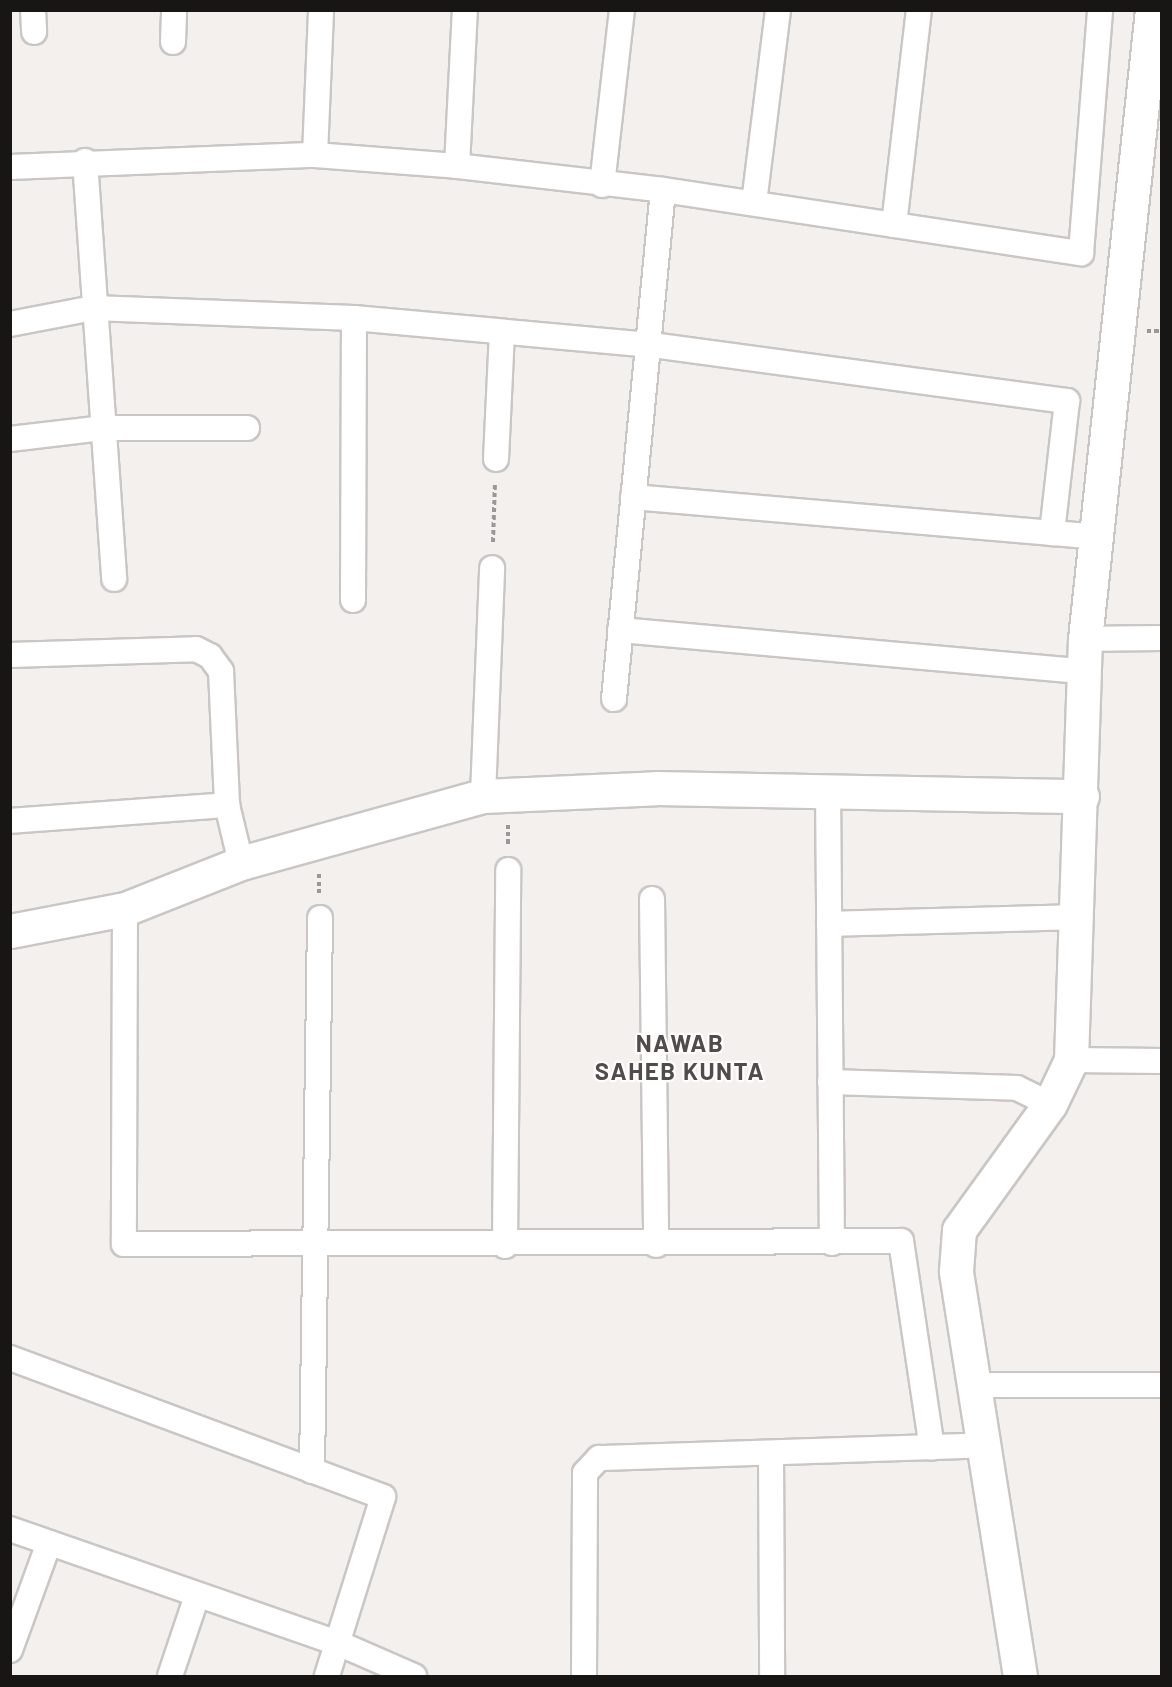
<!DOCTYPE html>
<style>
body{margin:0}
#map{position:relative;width:1172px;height:1687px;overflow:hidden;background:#f4f0ee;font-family:Barlow,sans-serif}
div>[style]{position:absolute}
.path>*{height:4px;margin-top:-2px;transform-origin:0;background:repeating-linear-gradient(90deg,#9a9796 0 4.5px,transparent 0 7.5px)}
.roads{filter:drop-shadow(2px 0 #cac6c4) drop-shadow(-2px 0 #cac6c4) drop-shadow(0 2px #cac6c4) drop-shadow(0 -2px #cac6c4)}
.street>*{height:24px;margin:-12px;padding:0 12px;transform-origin:12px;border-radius:12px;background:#fff}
.secondary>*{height:33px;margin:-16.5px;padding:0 16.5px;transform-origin:16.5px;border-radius:16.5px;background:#fff}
span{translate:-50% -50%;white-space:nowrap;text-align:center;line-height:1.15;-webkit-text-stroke:4.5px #fffefd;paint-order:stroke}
.district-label{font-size:24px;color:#4f4c4b;font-weight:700;letter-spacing:1.5px}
.frame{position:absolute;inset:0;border:12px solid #171615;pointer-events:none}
</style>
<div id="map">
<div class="path">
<i style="left:1147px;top:331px;width:15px"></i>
<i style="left:493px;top:542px;width:59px;rotate:-88.1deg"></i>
<i style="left:508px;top:844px;width:19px;rotate:-90deg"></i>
<i style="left:319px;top:874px;width:19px;rotate:90deg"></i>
</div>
<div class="roads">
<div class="street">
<i style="left:33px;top:10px;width:22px;rotate:87deg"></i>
<i style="left:173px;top:42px;width:32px;rotate:-88deg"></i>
<i style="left:315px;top:155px;width:145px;rotate:-87.6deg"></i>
<i style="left:85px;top:161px;width:419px;rotate:86deg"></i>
<i style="left:457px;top:166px;width:156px;rotate:-87.1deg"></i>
<i style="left:10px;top:167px;width:305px;rotate:-2.3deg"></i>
<i style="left:315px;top:155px;width:142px;rotate:4.4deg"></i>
<i style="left:457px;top:166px;width:207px;rotate:6.6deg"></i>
<i style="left:663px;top:190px;width:423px;rotate:8.6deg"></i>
<i style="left:1081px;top:253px;width:244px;rotate:-85.5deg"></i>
<i style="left:602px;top:185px;width:176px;rotate:-83.5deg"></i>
<i style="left:754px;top:203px;width:194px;rotate:-82.9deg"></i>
<i style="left:894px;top:225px;width:216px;rotate:-83.4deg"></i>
<i style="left:10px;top:324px;width:85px;rotate:-10.9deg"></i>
<i style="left:93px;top:308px;width:261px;rotate:2.2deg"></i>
<i style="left:354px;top:318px;width:299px;rotate:5.2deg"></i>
<i style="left:652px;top:345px;width:419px;rotate:7.7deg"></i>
<i style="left:1067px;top:401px;width:133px;rotate:96.5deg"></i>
<i style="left:10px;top:439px;width:95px;rotate:-6.7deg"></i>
<i style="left:104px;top:428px;width:143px"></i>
<i style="left:496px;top:459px;width:127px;rotate:-87.3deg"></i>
<i style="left:633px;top:497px;width:465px;rotate:4.9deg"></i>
<i style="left:353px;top:600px;width:282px;rotate:-89.8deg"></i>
<i style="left:620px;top:630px;width:465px;rotate:5.1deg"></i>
<i style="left:1085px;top:639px;width:77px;rotate:-0.7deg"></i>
<i style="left:10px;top:655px;width:186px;rotate:-1.8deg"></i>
<i style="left:196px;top:649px;width:16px;rotate:27deg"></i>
<i style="left:210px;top:656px;width:19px;rotate:54deg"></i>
<i style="left:221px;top:671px;width:134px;rotate:87.4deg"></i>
<i style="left:227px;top:805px;width:60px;rotate:76.4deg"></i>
<i style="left:614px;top:699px;width:511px;rotate:-84.5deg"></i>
<i style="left:828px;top:789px;width:454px;rotate:89.5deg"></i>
<i style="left:483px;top:796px;width:228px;rotate:-87.7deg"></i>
<i style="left:10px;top:821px;width:218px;rotate:-4.2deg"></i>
<i style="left:652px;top:899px;width:346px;rotate:89.3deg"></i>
<i style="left:125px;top:909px;width:335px;rotate:90.2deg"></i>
<i style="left:124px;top:1244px;width:777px;rotate:-0.22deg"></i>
<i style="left:901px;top:1241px;width:209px;rotate:81.5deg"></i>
<i style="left:829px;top:924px;width:248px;rotate:-1.6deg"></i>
<i style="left:1071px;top:1060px;width:91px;rotate:0.6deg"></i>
<i style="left:830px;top:1082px;width:187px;rotate:1.8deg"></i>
<i style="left:1017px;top:1088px;width:37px;rotate:26deg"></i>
<i style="left:505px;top:1246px;width:376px;rotate:-89.5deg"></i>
<i style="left:10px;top:1358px;width:398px;rotate:20.4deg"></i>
<i style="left:383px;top:1497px;width:188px;rotate:107.4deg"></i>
<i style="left:973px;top:1385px;width:189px"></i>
<i style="left:771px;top:1453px;width:223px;rotate:89.7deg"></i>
<i style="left:312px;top:1471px;width:553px;rotate:-89.17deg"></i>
<i style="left:10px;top:1529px;width:347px;rotate:19.2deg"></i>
<i style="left:338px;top:1643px;width:83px;rotate:23.5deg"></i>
<i style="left:10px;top:1650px;width:114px;rotate:-70deg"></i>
<i style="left:170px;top:1676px;width:84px;rotate:-71.4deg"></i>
<i style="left:584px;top:1676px;width:203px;rotate:-89.7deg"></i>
<i style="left:585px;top:1473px;width:21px;rotate:-47deg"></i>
<i style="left:599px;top:1458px;width:383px;rotate:-1.9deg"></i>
</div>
<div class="secondary">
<i style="left:10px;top:931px;width:117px;rotate:-10.8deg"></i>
<i style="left:125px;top:909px;width:125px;rotate:-21.6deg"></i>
<i style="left:241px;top:863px;width:251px;rotate:-15.5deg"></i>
<i style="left:483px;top:796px;width:173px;rotate:-2.6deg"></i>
<i style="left:656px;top:788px;width:426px;rotate:1.1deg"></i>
<i style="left:1020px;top:1676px;width:410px;rotate:-99deg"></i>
<i style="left:956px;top:1271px;width:41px;rotate:-85.8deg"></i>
<i style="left:959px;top:1230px;width:155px;rotate:-54.2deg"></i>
<i style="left:1050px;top:1104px;width:49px;rotate:-64.5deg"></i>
<i style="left:1071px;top:1060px;width:421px;rotate:-88.1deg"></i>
<i style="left:1085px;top:639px;width:633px;rotate:-83.92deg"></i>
</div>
</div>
<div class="district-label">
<span style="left:680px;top:1057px">NAWAB<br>SAHEB KUNTA</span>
</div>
<div class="frame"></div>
</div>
